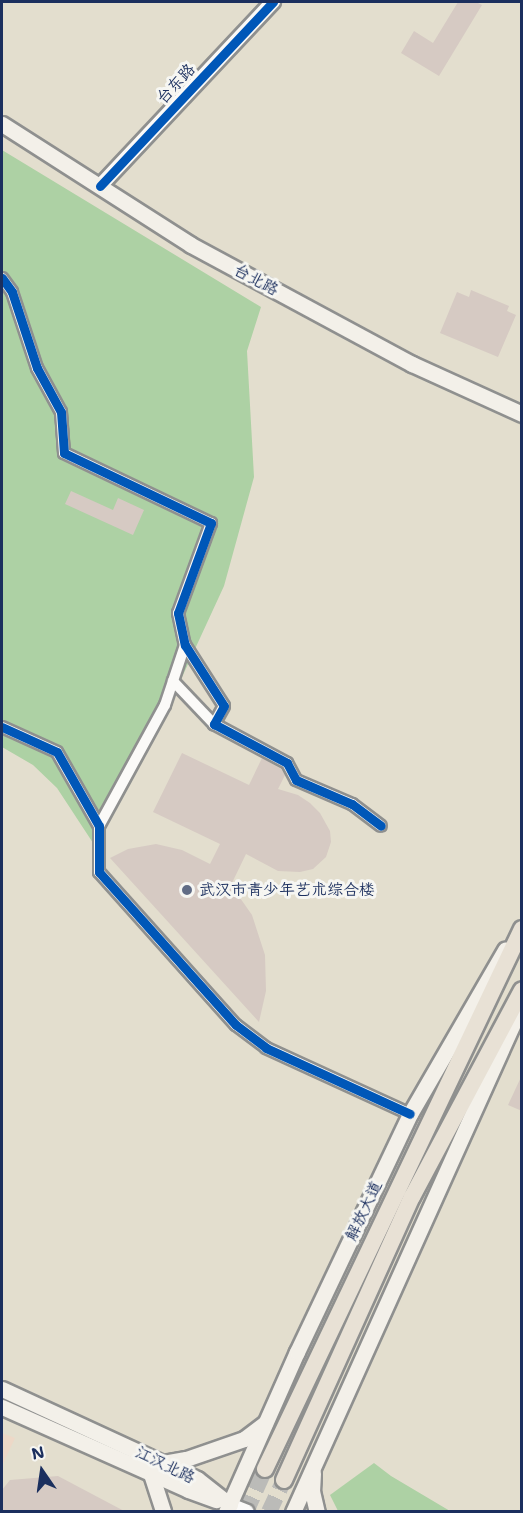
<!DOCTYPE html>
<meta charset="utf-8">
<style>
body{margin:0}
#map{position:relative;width:523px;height:1513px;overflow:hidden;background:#e3dece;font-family:"Shantell Sans","LXGW WenKai TC",sans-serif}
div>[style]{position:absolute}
.built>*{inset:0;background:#edd8c7}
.green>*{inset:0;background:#add1a4}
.building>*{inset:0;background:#d6cac3}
.primary-tunnel>*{height:16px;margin-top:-8px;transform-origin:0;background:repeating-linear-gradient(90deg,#bbbbb8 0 16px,transparent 0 24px)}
.roads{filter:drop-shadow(2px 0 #8f908f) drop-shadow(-2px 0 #8f908f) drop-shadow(0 2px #8f908f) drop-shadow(0 -2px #8f908f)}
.minor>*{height:10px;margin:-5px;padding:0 5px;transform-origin:5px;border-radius:5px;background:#fbfaf8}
.tertiary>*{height:14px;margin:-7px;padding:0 7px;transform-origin:7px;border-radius:7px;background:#fbfaf8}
.secondary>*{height:15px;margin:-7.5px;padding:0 7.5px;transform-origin:7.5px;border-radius:7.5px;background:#f3f0e9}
.primary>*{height:16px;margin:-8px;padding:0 8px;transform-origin:8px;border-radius:8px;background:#e8e1d5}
.cycleway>*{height:9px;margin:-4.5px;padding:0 4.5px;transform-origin:4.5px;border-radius:4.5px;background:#0057b8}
.dots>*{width:16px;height:16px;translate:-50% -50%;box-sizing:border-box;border:3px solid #f6f6f2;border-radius:50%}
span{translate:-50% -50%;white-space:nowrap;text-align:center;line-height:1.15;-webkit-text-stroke:6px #f6f6f2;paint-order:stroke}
.street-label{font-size:16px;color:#1b2f5e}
.poi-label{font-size:16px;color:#1b2f5e}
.left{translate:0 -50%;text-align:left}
.frame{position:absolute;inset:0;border:3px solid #1b2f5e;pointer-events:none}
.north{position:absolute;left:12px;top:1441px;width:60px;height:60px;-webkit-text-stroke:4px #f6f6f2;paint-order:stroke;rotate:347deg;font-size:16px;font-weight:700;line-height:24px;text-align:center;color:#1b2f5e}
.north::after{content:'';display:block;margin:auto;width:21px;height:27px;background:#1b2f5e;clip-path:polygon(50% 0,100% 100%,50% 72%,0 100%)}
</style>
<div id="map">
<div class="built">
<i style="clip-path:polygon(2px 1433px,15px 1438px,2px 1466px)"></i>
</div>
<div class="green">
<i style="clip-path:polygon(2px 150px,261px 307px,247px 351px,254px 477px,224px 586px,171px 701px,95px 846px,57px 788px,33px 765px,2px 747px)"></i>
<i style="clip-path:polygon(374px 1463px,391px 1476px,450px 1511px,338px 1511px,330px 1495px)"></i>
</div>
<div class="building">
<i style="clip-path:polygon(458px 2px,476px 2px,482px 5px,439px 76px,401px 53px,414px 31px,433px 43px)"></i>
<i style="clip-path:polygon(471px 290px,509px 306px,507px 311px,516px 315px,498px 357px,440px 333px,457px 292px,469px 297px)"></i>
<i style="clip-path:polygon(71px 491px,113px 510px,118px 498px,144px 510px,133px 535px,65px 504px)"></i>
<i style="clip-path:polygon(182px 753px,249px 785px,262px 758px,281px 769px,285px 775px,278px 789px,298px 795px,310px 803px,320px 813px,330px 831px,331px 842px,326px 857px,313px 869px,300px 872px,278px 871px,246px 854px,231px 885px,252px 915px,265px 955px,266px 991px,259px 1022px,110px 858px,128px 849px,156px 844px,182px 850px,210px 864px,220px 844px,153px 812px)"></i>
<i style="clip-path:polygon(522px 1075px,522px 1111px,508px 1105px)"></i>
<i style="clip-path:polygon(58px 1476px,126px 1512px,2px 1512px,2px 1490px,10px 1480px)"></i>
</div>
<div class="primary-tunnel">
<i style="left:246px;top:1512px;width:47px;rotate:-66.2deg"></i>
<i style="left:269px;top:1512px;width:35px;rotate:-65deg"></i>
</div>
<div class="roads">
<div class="minor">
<i style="left:2px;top:278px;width:17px;rotate:54deg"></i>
<i style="left:12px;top:292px;width:80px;rotate:71.8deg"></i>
<i style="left:37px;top:368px;width:50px;rotate:61.4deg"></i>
<i style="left:61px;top:412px;width:41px;rotate:85.8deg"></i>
<i style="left:64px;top:453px;width:163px;rotate:25.5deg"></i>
<i style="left:211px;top:523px;width:96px;rotate:110.1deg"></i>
<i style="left:178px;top:613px;width:33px;rotate:78deg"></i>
<i style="left:185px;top:645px;width:72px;rotate:57.4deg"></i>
<i style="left:224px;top:706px;width:21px;rotate:119deg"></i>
<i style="left:214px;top:724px;width:83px;rotate:28.1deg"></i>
<i style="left:287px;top:763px;width:19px;rotate:62deg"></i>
<i style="left:296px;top:780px;width:61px;rotate:23.2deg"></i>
<i style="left:352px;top:804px;width:36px;rotate:37deg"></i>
<i style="left:173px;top:681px;width:59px;rotate:46.4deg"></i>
<i style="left:2px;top:727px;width:60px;rotate:24.4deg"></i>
<i style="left:57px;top:752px;width:85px;rotate:60.4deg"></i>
<i style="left:99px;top:826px;width:46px;rotate:90deg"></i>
<i style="left:99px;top:872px;width:205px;rotate:48.2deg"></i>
<i style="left:236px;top:1025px;width:38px;rotate:37deg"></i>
<i style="left:266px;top:1048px;width:158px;rotate:24.6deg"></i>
<i style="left:99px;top:826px;width:138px;rotate:-61.4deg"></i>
<i style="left:165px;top:705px;width:63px;rotate:-71.6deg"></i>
</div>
<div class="tertiary">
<i style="left:100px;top:186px;width:253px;rotate:-46.8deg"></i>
<i style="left:230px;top:1505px;width:18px;rotate:22deg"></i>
</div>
<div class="secondary">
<i style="left:2px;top:124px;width:224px;rotate:32.6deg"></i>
<i style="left:191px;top:245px;width:251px;rotate:28.3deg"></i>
<i style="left:412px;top:364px;width:121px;rotate:24.4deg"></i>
<i style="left:2px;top:1389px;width:215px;rotate:24.8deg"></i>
<i style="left:197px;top:1479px;width:42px;rotate:38.2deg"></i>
<i style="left:2px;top:1407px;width:204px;rotate:24deg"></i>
<i style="left:188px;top:1490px;width:30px;rotate:20deg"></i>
<i style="left:163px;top:1463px;width:23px;rotate:-10deg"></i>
<i style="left:186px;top:1459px;width:61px;rotate:-19deg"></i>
<i style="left:244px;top:1439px;width:26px;rotate:-37deg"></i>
<i style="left:313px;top:1473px;width:18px;rotate:93deg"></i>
<i style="left:312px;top:1491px;width:22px;rotate:77deg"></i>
<i style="left:151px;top:1474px;width:40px;rotate:72deg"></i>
<i style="left:226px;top:1512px;width:175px;rotate:-66.1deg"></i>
<i style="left:297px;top:1352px;width:263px;rotate:-64.6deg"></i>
<i style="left:410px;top:1114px;width:190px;rotate:-59.9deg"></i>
<i style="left:293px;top:1512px;width:553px;rotate:-65.75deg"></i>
</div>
<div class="primary">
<i style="left:265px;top:1469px;width:598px;rotate:-64.55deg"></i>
<i style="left:284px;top:1480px;width:311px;rotate:-65.7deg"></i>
<i style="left:412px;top:1197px;width:234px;rotate:-62deg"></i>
</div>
</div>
<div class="cycleway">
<i style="left:100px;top:186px;width:253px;rotate:-46.8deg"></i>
<i style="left:2px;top:278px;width:17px;rotate:54deg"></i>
<i style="left:12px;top:292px;width:80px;rotate:71.8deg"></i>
<i style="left:37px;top:368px;width:50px;rotate:61.4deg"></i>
<i style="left:61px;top:412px;width:41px;rotate:85.8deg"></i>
<i style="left:64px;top:453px;width:163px;rotate:25.5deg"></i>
<i style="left:211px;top:523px;width:96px;rotate:110.1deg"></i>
<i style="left:178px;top:613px;width:33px;rotate:78deg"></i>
<i style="left:185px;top:645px;width:72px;rotate:57.4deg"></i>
<i style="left:224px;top:706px;width:21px;rotate:119deg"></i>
<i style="left:214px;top:724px;width:83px;rotate:28.1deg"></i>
<i style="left:287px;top:763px;width:19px;rotate:62deg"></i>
<i style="left:296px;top:780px;width:61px;rotate:23.2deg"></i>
<i style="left:352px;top:804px;width:36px;rotate:37deg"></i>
<i style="left:2px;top:727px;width:60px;rotate:24.4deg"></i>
<i style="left:57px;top:752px;width:85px;rotate:60.4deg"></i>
<i style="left:99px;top:826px;width:46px;rotate:90deg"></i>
<i style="left:99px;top:872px;width:205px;rotate:48.2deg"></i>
<i style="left:236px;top:1025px;width:38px;rotate:37deg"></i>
<i style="left:266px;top:1048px;width:158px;rotate:24.6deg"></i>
</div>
<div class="dots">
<i style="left:187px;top:890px;background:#616c85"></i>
</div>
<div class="street-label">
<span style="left:176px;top:84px;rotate:-47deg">台东路</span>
<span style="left:256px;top:280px;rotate:28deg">台北路</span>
<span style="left:364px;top:1211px;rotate:-65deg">解放大道</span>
<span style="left:165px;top:1465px;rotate:26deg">江汉北路</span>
</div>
<div class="poi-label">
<span class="left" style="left:199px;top:890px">武汉市青少年艺术综合楼</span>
</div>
<div class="frame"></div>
<div class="north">N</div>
</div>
